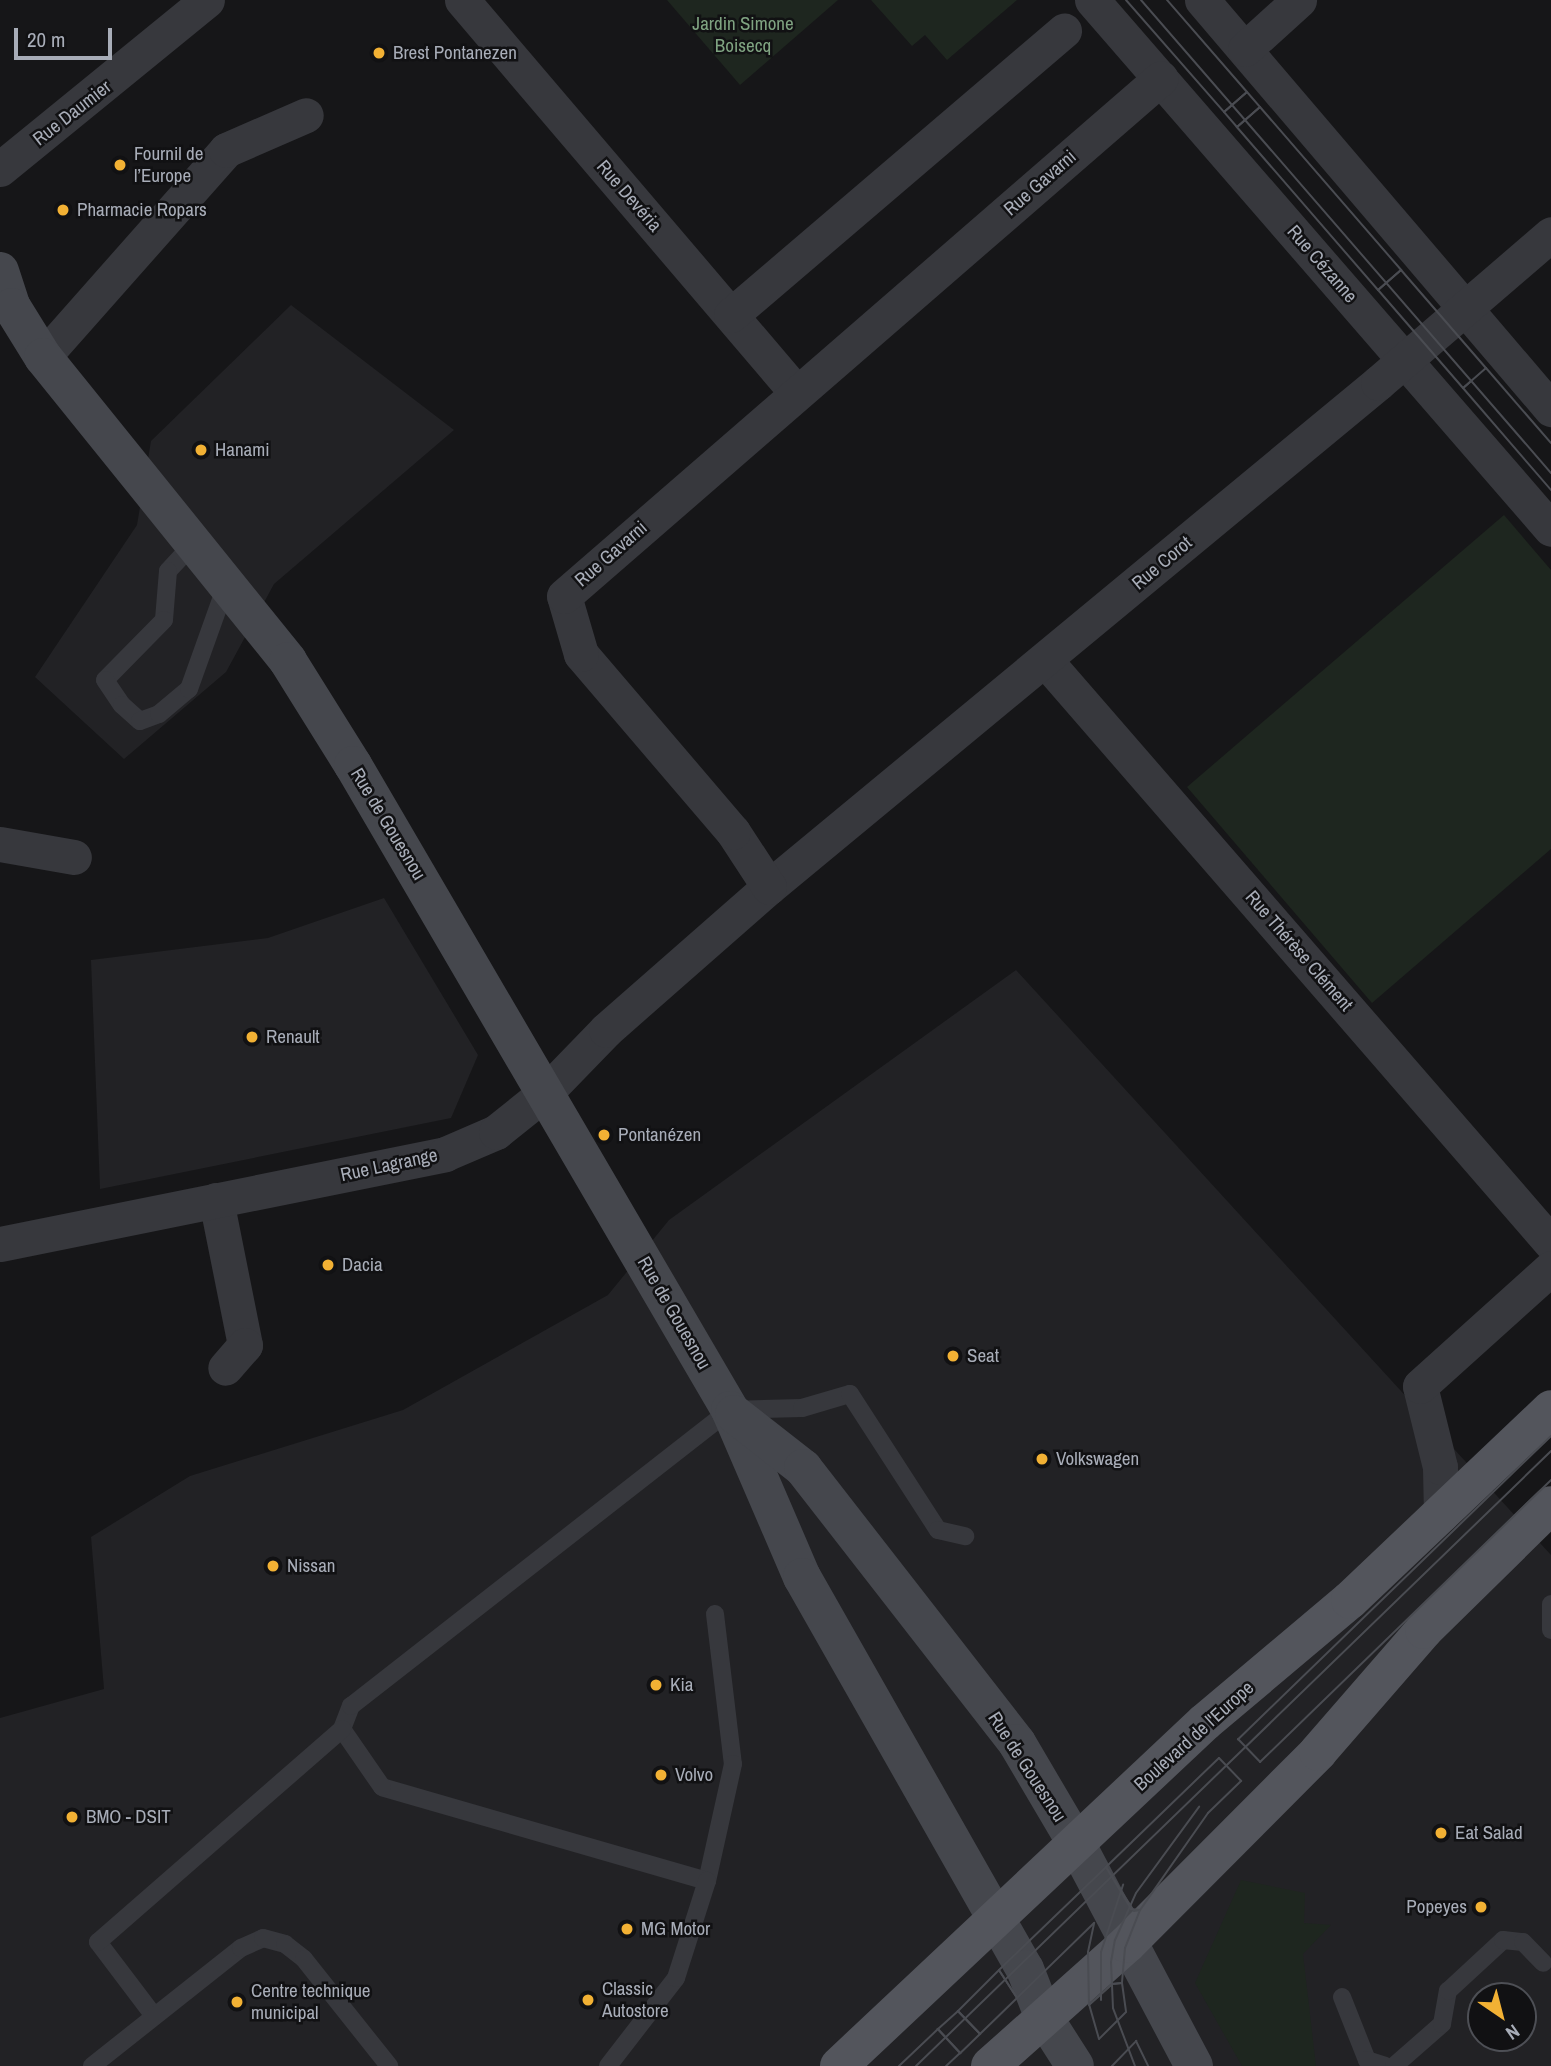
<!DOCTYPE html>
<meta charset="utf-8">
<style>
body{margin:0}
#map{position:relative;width:1551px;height:2066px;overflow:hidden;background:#161618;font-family:"Archivo Narrow",sans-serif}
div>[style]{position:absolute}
.built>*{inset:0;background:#222225}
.green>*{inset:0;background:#1e261f}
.lane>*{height:18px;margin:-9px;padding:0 9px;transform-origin:9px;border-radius:9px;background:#37383d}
.street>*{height:35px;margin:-17.5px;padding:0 17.5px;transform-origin:17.5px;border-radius:17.5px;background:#37383d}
.secondary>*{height:38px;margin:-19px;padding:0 19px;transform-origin:19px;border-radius:19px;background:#45474d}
.primary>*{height:38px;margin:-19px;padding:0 19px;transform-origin:19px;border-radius:19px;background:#53555c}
.tram>*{height:2px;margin:-1px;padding:0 1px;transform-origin:1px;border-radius:1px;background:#4a4c52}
.dots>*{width:19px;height:19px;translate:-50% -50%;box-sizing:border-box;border:4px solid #111113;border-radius:50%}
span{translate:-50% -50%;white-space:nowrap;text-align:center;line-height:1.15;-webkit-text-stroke:5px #111113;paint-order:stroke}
.park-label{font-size:19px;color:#7fa381}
.poi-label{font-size:19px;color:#a8adb8}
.left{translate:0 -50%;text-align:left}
.right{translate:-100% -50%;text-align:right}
.street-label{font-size:19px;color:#a8adb8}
.north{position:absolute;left:1467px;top:1982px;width:70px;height:70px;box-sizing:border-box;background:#111113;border:2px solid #4d4f55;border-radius:50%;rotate:145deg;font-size:19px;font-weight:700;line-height:28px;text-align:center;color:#a8adb8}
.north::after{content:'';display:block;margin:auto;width:24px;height:32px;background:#f2b134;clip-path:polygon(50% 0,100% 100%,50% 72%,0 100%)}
.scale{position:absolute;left:14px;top:28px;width:98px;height:32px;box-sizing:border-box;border:4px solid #a8adb8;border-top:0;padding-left:9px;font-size:21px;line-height:24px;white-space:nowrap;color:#a8adb8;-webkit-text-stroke:5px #111113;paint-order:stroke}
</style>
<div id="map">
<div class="built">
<i style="clip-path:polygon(291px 305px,454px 430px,274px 584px,226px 672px,124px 759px,35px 677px,137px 525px,151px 441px)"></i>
<i style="clip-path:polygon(384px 898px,478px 1055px,451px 1118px,100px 1189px,91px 960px,268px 938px)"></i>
<i style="clip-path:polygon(evenodd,1016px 970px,1551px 1555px,1551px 2066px,0 2066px,0 1718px,104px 1689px,91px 1537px,190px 1476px,403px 1410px,608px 1295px,669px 1220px,1016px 970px,1481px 1996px,1523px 1996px,1523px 2038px,1481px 2038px,1481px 1996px)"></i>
</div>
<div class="green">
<i style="clip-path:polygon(667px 0,838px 0,740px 85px)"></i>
<i style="clip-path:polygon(871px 0,1017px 0,947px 60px,925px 35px,912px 46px)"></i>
<i style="clip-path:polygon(1504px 515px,1551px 570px,1551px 849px,1372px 1003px,1187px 787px)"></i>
<i style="clip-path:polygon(1241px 1880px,1305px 1893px,1304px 1923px,1331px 1925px,1303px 1954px,1316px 2066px,1242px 2066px,1195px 1983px)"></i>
</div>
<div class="lane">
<i style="left:194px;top:543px;width:38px;rotate:133deg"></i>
<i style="left:168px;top:571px;width:49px;rotate:94.7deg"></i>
<i style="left:164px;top:620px;width:84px;rotate:134.5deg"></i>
<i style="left:105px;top:680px;width:30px;rotate:56deg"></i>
<i style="left:122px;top:705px;width:24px;rotate:42deg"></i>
<i style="left:140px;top:721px;width:20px;rotate:-20deg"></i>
<i style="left:159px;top:714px;width:39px;rotate:-40deg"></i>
<i style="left:189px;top:689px;width:113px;rotate:-70.3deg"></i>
<i style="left:1551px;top:1604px;width:26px;rotate:90deg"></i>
<i style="left:715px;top:1614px;width:151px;rotate:83.2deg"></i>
<i style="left:733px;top:1764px;width:120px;rotate:102.5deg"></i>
<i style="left:707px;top:1881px;width:338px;rotate:-163.9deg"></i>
<i style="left:382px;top:1787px;width:70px;rotate:-124.6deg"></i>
<i style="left:342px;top:1729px;width:25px;rotate:-69deg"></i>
<i style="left:351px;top:1706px;width:481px;rotate:-38deg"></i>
<i style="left:730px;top:1410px;width:72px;rotate:-1.6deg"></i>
<i style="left:802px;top:1408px;width:50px;rotate:-16.3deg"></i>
<i style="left:850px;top:1394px;width:162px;rotate:57.1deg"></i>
<i style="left:938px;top:1530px;width:28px;rotate:13deg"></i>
<i style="left:1342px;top:1997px;width:68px;rotate:68.4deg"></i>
<i style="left:1367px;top:2060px;width:19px;rotate:18deg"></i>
<i style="left:154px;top:2016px;width:93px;rotate:-127.1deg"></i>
<i style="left:98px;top:1942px;width:324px;rotate:-41.1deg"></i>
<i style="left:92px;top:2066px;width:190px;rotate:-38.4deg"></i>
<i style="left:241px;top:1948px;width:24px;rotate:-24deg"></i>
<i style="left:263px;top:1938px;width:23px;rotate:15deg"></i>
<i style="left:285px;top:1944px;width:24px;rotate:38deg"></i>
<i style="left:304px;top:1959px;width:137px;rotate:51.5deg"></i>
<i style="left:608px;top:2066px;width:111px;rotate:-52.3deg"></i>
<i style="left:676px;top:1978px;width:102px;rotate:-72.3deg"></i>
<i style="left:1394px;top:2066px;width:64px;rotate:-41.2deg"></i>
<i style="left:1442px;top:2024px;width:34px;rotate:-80deg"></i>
<i style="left:1448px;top:1991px;width:75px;rotate:-42.8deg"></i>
<i style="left:1503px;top:1940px;width:20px;rotate:6deg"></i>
<i style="left:1523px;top:1942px;width:29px;rotate:46deg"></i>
</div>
<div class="street">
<i style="left:462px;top:0;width:515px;rotate:49.57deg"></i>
<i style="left:1092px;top:0;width:700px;rotate:49.05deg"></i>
<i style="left:1202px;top:0;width:538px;rotate:49.53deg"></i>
<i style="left:1245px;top:49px;width:73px;rotate:-42.2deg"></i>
<i style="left:0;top:169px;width:267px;rotate:-39.2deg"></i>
<i style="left:731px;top:315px;width:438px;rotate:-40.5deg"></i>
<i style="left:43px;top:357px;width:276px;rotate:-48.5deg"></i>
<i style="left:226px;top:150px;width:87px;rotate:-23.6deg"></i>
<i style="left:1045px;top:660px;width:772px;rotate:49.04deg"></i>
<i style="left:0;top:844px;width:75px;rotate:10deg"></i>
<i style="left:769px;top:887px;width:791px;rotate:-39.61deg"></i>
<i style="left:1378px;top:383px;width:228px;rotate:-40.7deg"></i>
<i style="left:216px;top:1200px;width:148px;rotate:78.7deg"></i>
<i style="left:245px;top:1345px;width:30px;rotate:131deg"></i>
<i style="left:0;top:1244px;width:454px;rotate:-11.4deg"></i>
<i style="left:445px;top:1154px;width:56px;rotate:-23.3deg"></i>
<i style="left:496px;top:1132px;width:64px;rotate:-38.7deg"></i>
<i style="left:546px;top:1092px;width:86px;rotate:-45.9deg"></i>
<i style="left:606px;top:1030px;width:217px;rotate:-41.3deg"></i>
<i style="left:769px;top:887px;width:66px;rotate:-123.2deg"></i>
<i style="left:733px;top:832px;width:234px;rotate:-130.5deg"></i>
<i style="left:581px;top:654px;width:60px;rotate:-106.3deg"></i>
<i style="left:564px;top:596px;width:790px;rotate:-40.95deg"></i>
<i style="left:1441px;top:1515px;width:48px;rotate:-91.2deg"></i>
<i style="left:1440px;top:1467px;width:83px;rotate:-103.9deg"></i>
<i style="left:1420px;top:1386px;width:176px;rotate:-42deg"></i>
</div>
<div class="secondary">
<i style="left:0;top:271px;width:38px;rotate:72deg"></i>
<i style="left:12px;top:307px;width:59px;rotate:58.2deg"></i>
<i style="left:43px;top:357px;width:390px;rotate:51.1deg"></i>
<i style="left:288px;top:661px;width:123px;rotate:58deg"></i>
<i style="left:353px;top:765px;width:747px;rotate:59.69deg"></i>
<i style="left:730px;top:1410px;width:182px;rotate:66.7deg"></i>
<i style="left:802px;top:1577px;width:451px;rotate:60.4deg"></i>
<i style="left:1025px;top:1969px;width:50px;rotate:69deg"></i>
<i style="left:1043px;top:2016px;width:59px;rotate:57.4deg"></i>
<i style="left:734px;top:1414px;width:88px;rotate:38deg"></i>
<i style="left:803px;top:1468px;width:348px;rotate:52.1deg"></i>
<i style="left:1017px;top:1743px;width:118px;rotate:59.5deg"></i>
<i style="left:1077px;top:1845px;width:250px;rotate:62.1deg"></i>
</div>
<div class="primary">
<i style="left:839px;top:2066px;width:502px;rotate:-43.23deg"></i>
<i style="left:1205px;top:1722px;width:189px;rotate:-40.1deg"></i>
<i style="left:1350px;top:1600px;width:277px;rotate:-43.5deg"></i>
<i style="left:990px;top:2066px;width:183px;rotate:-41.7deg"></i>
<i style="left:1127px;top:1944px;width:271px;rotate:-45.1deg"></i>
<i style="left:1318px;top:1752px;width:162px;rotate:-49deg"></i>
<i style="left:1424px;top:1630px;width:178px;rotate:-44.5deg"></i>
</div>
<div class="tram">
<i style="left:1126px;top:0;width:149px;rotate:48.8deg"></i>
<i style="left:1224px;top:112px;width:30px;rotate:-41deg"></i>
<i style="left:1247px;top:92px;width:122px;rotate:-131deg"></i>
<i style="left:1141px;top:0;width:626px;rotate:49.08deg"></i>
<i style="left:1260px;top:107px;width:30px;rotate:139deg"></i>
<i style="left:1237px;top:127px;width:20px;rotate:-131deg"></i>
<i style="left:1224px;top:112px;width:30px;rotate:-41deg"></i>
<i style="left:1247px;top:92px;width:20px;rotate:49deg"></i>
<i style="left:1260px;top:107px;width:216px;rotate:49.1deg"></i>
<i style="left:1401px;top:270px;width:30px;rotate:139deg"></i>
<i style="left:1378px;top:290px;width:216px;rotate:-130.9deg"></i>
<i style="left:1237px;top:127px;width:30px;rotate:-41deg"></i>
<i style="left:1486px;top:368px;width:30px;rotate:139deg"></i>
<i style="left:1463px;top:388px;width:130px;rotate:-130.9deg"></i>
<i style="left:1378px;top:290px;width:30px;rotate:-41deg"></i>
<i style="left:1401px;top:270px;width:130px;rotate:49.1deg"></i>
<i style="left:1486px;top:368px;width:99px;rotate:49.1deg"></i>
<i style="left:1470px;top:382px;width:9px;rotate:139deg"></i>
<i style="left:1463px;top:388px;width:135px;rotate:49.2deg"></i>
<i style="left:1551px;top:1436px;width:436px;rotate:135.9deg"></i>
<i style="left:1238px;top:1739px;width:32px;rotate:46deg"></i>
<i style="left:1260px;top:1762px;width:405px;rotate:-44.1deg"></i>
<i style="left:1219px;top:1758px;width:32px;rotate:46deg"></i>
<i style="left:1241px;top:1781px;width:46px;rotate:135.9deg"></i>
<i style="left:1208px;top:1813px;width:118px;rotate:125deg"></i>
<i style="left:1140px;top:1910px;width:6px;rotate:171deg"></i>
<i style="left:1134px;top:1911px;width:52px;rotate:-122.5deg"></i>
<i style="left:1106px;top:1867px;width:157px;rotate:-44deg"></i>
<i style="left:1106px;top:1867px;width:49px;rotate:59.2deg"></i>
<i style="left:1131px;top:1909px;width:9px;rotate:6deg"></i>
<i style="left:1140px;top:1910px;width:41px;rotate:111.5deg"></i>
<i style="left:1125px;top:1948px;width:35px;rotate:95deg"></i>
<i style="left:1122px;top:1983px;width:10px;rotate:174deg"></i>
<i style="left:1112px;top:1984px;width:31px;rotate:138deg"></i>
<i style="left:1089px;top:2005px;width:53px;rotate:-91.1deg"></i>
<i style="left:1088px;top:1952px;width:30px;rotate:-78deg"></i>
<i style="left:1094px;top:1923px;width:107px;rotate:135.8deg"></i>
<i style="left:1017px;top:1998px;width:33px;rotate:-123deg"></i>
<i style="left:999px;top:1970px;width:149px;rotate:-43.9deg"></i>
<i style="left:999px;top:1970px;width:33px;rotate:57deg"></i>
<i style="left:1017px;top:1998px;width:52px;rotate:135.8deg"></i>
<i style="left:980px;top:2034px;width:32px;rotate:-134deg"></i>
<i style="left:958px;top:2011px;width:58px;rotate:-45deg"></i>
<i style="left:1122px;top:1983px;width:29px;rotate:82deg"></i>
<i style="left:1126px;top:2012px;width:38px;rotate:135deg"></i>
<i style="left:1099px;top:2039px;width:35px;rotate:-106deg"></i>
<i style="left:1089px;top:2005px;width:31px;rotate:-42deg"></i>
<i style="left:1112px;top:1984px;width:10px;rotate:-6deg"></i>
<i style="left:1101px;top:2000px;width:48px;rotate:-90deg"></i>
<i style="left:1101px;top:1952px;width:71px;rotate:-71.8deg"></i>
<i style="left:958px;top:2011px;width:32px;rotate:46deg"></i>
<i style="left:980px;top:2034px;width:28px;rotate:136deg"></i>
<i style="left:960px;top:2053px;width:33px;rotate:-133deg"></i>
<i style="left:938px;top:2029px;width:27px;rotate:-42deg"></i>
<i style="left:899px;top:2066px;width:54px;rotate:-43.5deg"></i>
<i style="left:938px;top:2029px;width:33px;rotate:47deg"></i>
<i style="left:960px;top:2053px;width:19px;rotate:137deg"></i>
<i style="left:916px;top:2066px;width:884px;rotate:-44.08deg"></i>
<i style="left:1112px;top:2066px;width:35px;rotate:-46deg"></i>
<i style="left:1136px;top:2041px;width:28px;rotate:64deg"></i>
<i style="left:1135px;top:2066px;width:62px;rotate:-110.8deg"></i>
<i style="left:1113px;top:2008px;width:46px;rotate:-92.5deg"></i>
<i style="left:1111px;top:1962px;width:22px;rotate:-80deg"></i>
<i style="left:1115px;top:1940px;width:51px;rotate:-65.9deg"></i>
<i style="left:1136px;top:1893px;width:107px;rotate:-53.8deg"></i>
</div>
<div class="dots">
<i style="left:379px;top:53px;background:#f2b134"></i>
<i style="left:120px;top:165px;background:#f2b134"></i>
<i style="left:63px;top:210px;background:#f2b134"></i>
<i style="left:201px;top:450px;background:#f2b134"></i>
<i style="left:252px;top:1037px;background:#f2b134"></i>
<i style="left:604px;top:1135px;background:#f2b134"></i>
<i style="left:328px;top:1265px;background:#f2b134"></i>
<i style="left:953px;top:1356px;background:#f2b134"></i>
<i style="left:1042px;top:1459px;background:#f2b134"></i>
<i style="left:273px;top:1566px;background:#f2b134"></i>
<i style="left:656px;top:1685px;background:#f2b134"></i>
<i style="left:661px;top:1775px;background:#f2b134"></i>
<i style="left:72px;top:1817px;background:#f2b134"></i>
<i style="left:1441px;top:1833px;background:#f2b134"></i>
<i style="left:1481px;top:1907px;background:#f2b134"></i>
<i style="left:627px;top:1929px;background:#f2b134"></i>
<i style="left:588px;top:2000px;background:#f2b134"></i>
<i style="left:237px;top:2002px;background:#f2b134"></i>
</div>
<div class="park-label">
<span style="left:743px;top:35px">Jardin Simone<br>Boisecq</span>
</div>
<div class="poi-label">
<span class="left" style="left:393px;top:53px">Brest Pontanezen</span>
<span class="left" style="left:134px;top:165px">Fournil de<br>l’Europe</span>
<span class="left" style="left:77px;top:210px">Pharmacie Ropars</span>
<span class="left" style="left:215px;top:450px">Hanami</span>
<span class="left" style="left:266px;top:1037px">Renault</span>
<span class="left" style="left:618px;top:1135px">Pontanézen</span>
<span class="left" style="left:342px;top:1265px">Dacia</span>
<span class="left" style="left:967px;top:1356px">Seat</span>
<span class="left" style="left:1056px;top:1459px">Volkswagen</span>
<span class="left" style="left:287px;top:1566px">Nissan</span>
<span class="left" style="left:670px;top:1685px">Kia</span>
<span class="left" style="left:675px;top:1775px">Volvo</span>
<span class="left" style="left:86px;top:1817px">BMO - DSIT</span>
<span class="left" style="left:1455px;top:1833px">Eat Salad</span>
<span class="right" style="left:1467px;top:1907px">Popeyes</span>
<span class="left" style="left:641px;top:1929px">MG Motor</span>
<span class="left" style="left:602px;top:2000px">Classic<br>Autostore</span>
<span class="left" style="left:251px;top:2002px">Centre technique<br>municipal</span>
</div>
<div class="street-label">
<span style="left:72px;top:113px;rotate:-38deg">Rue Daumier</span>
<span style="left:1040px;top:183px;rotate:-41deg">Rue Gavarni</span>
<span style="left:629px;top:196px;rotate:49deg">Rue Devéria</span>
<span style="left:1322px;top:264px;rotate:49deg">Rue Cézanne</span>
<span style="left:611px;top:554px;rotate:-41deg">Rue Gavarni</span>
<span style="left:1162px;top:563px;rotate:-40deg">Rue Corot</span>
<span style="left:388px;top:824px;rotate:59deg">Rue de Gouesnou</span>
<span style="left:1299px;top:951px;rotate:49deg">Rue Thérèse Clément</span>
<span style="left:389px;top:1165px;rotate:-12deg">Rue Lagrange</span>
<span style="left:674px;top:1313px;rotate:60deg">Rue de Gouesnou</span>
<span style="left:1194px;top:1736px;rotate:-42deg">Boulevard de l'Europe</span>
<span style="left:1027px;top:1767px;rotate:57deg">Rue de Gouesnou</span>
</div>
<div class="north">N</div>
<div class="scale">20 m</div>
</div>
